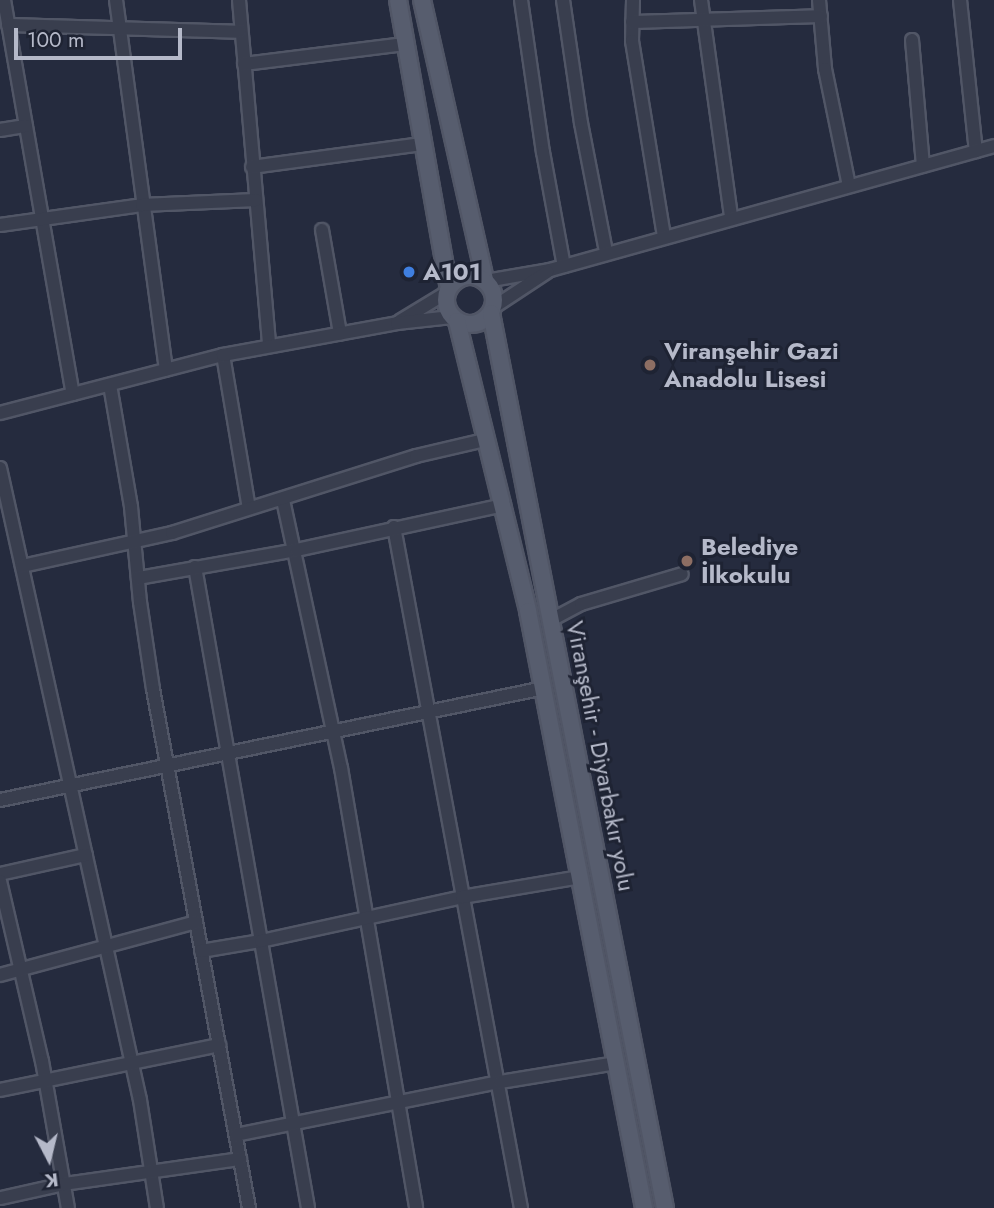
<!DOCTYPE html>
<meta charset="utf-8">
<style>
body{margin:0}
#map{position:relative;width:994px;height:1208px;overflow:hidden;background:#252b3e;font-family:Jost,sans-serif}
div>[style]{position:absolute}
.roads{filter:drop-shadow(2px 0 #515666) drop-shadow(-2px 0 #515666) drop-shadow(0 2px #515666) drop-shadow(0 -2px #515666)}
.minor>*{height:12px;margin:-6px;padding:0 6px;transform-origin:6px;border-radius:6px;background:#393e4e}
.major>*{height:16px;margin:-8px;padding:0 8px;transform-origin:8px;border-radius:8px;background:#575d6e}
.major>.ring{margin:-8px;padding:0;box-sizing:content-box;background:none;border:16px solid #575d6e;border-radius:50%}
.dots>*{width:19px;height:19px;translate:-50% -50%;box-sizing:border-box;border:4px solid #1e2333;border-radius:50%}
span{translate:-50% -50%;white-space:nowrap;text-align:center;line-height:1.15;-webkit-text-stroke:6px #1e2333;paint-order:stroke}
.poi-label{font-size:24px;color:#b5b9c9;font-weight:700}
.left{translate:0 -50%;text-align:left}
.street-label{font-size:24px;color:#b5b9c9}
.north{position:absolute;left:14px;top:1124px;width:70px;height:70px;-webkit-text-stroke:5px #1e2333;paint-order:stroke;rotate:173deg;font-size:19px;font-weight:700;line-height:28px;text-align:center;color:#b5b9c9}
.north::after{content:'';display:block;margin:auto;width:24px;height:32px;background:#b5b9c9;clip-path:polygon(50% 0,100% 100%,50% 72%,0 100%)}
.scale{position:absolute;left:14px;top:28px;width:168px;height:32px;box-sizing:border-box;border:4px solid #b5b9c9;border-top:0;padding-left:9px;font-size:21px;line-height:24px;white-space:nowrap;color:#b5b9c9;-webkit-text-stroke:5px #1e2333;paint-order:stroke}
</style>
<div id="map">
<div class="roads">
<div class="minor">
<i style="left:4px;top:0;width:400px;rotate:80.1deg"></i>
<i style="left:116px;top:0;width:373px;rotate:82.3deg"></i>
<i style="left:239px;top:0;width:347px;rotate:85deg"></i>
<i style="left:521px;top:0;width:154px;rotate:81.8deg"></i>
<i style="left:543px;top:152px;width:116px;rotate:79.6deg"></i>
<i style="left:563px;top:0;width:124px;rotate:81.7deg"></i>
<i style="left:581px;top:123px;width:131px;rotate:79deg"></i>
<i style="left:633px;top:0;width:41px;rotate:91.4deg"></i>
<i style="left:632px;top:41px;width:198px;rotate:80.7deg"></i>
<i style="left:701px;top:0;width:219px;rotate:82.1deg"></i>
<i style="left:819px;top:0;width:69px;rotate:85deg"></i>
<i style="left:825px;top:69px;width:119px;rotate:78.4deg"></i>
<i style="left:960px;top:0;width:152px;rotate:84deg"></i>
<i style="left:632px;top:22px;width:189px;rotate:-1.8deg"></i>
<i style="left:8px;top:25px;width:232px;rotate:1.7deg"></i>
<i style="left:912px;top:40px;width:126px;rotate:85deg"></i>
<i style="left:244px;top:64px;width:162px;rotate:-7.1deg"></i>
<i style="left:0;top:130px;width:26px;rotate:-9deg"></i>
<i style="left:252px;top:167px;width:173px;rotate:-7.7deg"></i>
<i style="left:0;top:225px;width:143px;rotate:-8deg"></i>
<i style="left:142px;top:205px;width:114px;rotate:-2.5deg"></i>
<i style="left:322px;top:230px;width:105px;rotate:80.1deg"></i>
<i style="left:486px;top:281px;width:65px;rotate:-9.8deg"></i>
<i style="left:550px;top:270px;width:461px;rotate:-15.6deg"></i>
<i style="left:494px;top:307px;width:64px;rotate:-33.4deg"></i>
<i style="left:400px;top:321px;width:54px;rotate:-31.3deg"></i>
<i style="left:223px;top:355px;width:155px;rotate:80.4deg"></i>
<i style="left:110px;top:385px;width:124px;rotate:80.2deg"></i>
<i style="left:131px;top:507px;width:95px;rotate:84.6deg"></i>
<i style="left:140px;top:602px;width:88px;rotate:81.5deg"></i>
<i style="left:153px;top:689px;width:528px;rotate:79.52deg"></i>
<i style="left:0;top:413px;width:230px;rotate:-14.6deg"></i>
<i style="left:223px;top:355px;width:177px;rotate:-10.4deg"></i>
<i style="left:397px;top:323px;width:55px;rotate:-6.2deg"></i>
<i style="left:0;top:468px;width:647px;rotate:77.51deg"></i>
<i style="left:140px;top:1100px;width:109px;rotate:81.1deg"></i>
<i style="left:283px;top:500px;width:274px;rotate:77.8deg"></i>
<i style="left:341px;top:768px;width:446px;rotate:80.3deg"></i>
<i style="left:394px;top:527px;width:693px;rotate:79.44deg"></i>
<i style="left:22px;top:566px;width:154px;rotate:-12.4deg"></i>
<i style="left:172px;top:533px;width:256px;rotate:-17.5deg"></i>
<i style="left:416px;top:456px;width:71px;rotate:-13.1deg"></i>
<i style="left:195px;top:567px;width:651px;rotate:80deg"></i>
<i style="left:138px;top:578px;width:160px;rotate:-10deg"></i>
<i style="left:296px;top:550px;width:213px;rotate:-12.2deg"></i>
<i style="left:551px;top:620px;width:34px;rotate:-28deg"></i>
<i style="left:581px;top:604px;width:105px;rotate:-16.5deg"></i>
<i style="left:0;top:800px;width:555px;rotate:-11.63deg"></i>
<i style="left:0;top:874px;width:88px;rotate:-12.5deg"></i>
<i style="left:0;top:881px;width:185px;rotate:76.9deg"></i>
<i style="left:42px;top:1061px;width:149px;rotate:80deg"></i>
<i style="left:201px;top:951px;width:61px;rotate:-9.5deg"></i>
<i style="left:261px;top:941px;width:206px;rotate:-12.3deg"></i>
<i style="left:462px;top:897px;width:120px;rotate:-9.6deg"></i>
<i style="left:0;top:975px;width:203px;rotate:-15.1deg"></i>
<i style="left:0;top:1090px;width:224px;rotate:-11.6deg"></i>
<i style="left:236px;top:1135px;width:269px;rotate:-11.4deg"></i>
<i style="left:500px;top:1082px;width:118px;rotate:-9.3deg"></i>
<i style="left:1px;top:1198px;width:65px;rotate:-12.5deg"></i>
<i style="left:64px;top:1184px;width:178px;rotate:-8.1deg"></i>
</div>
<div class="major">
<i style="left:398px;top:0;width:292px;rotate:80deg"></i>
<i style="left:422px;top:0;width:287px;rotate:77.3deg"></i>
<i class="ring" style="left:446px;top:276px;width:32px;height:32px"></i>
<i style="left:491px;top:313px;width:912px;rotate:79deg"></i>
<i style="left:457px;top:321px;width:299px;rotate:76.2deg"></i>
<i style="left:528px;top:611px;width:608px;rotate:79deg"></i>
</div>
</div>
<div class="dots">
<i style="left:409px;top:272px;background:#3f7fe0"></i>
<i style="left:650px;top:365px;background:#8d6e63"></i>
<i style="left:687px;top:561px;background:#8d6e63"></i>
</div>
<div class="poi-label">
<span class="left" style="left:423px;top:272px">A101</span>
<span class="left" style="left:664px;top:365px">Viranşehir Gazi<br>Anadolu Lisesi</span>
<span class="left" style="left:701px;top:561px">Belediye<br>İlkokulu</span>
</div>
<div class="street-label">
<span style="left:601px;top:756px;rotate:79deg">Viranşehir - Diyarbakır yolu</span>
</div>
<div class="north">K</div>
<div class="scale">100 m</div>
</div>
